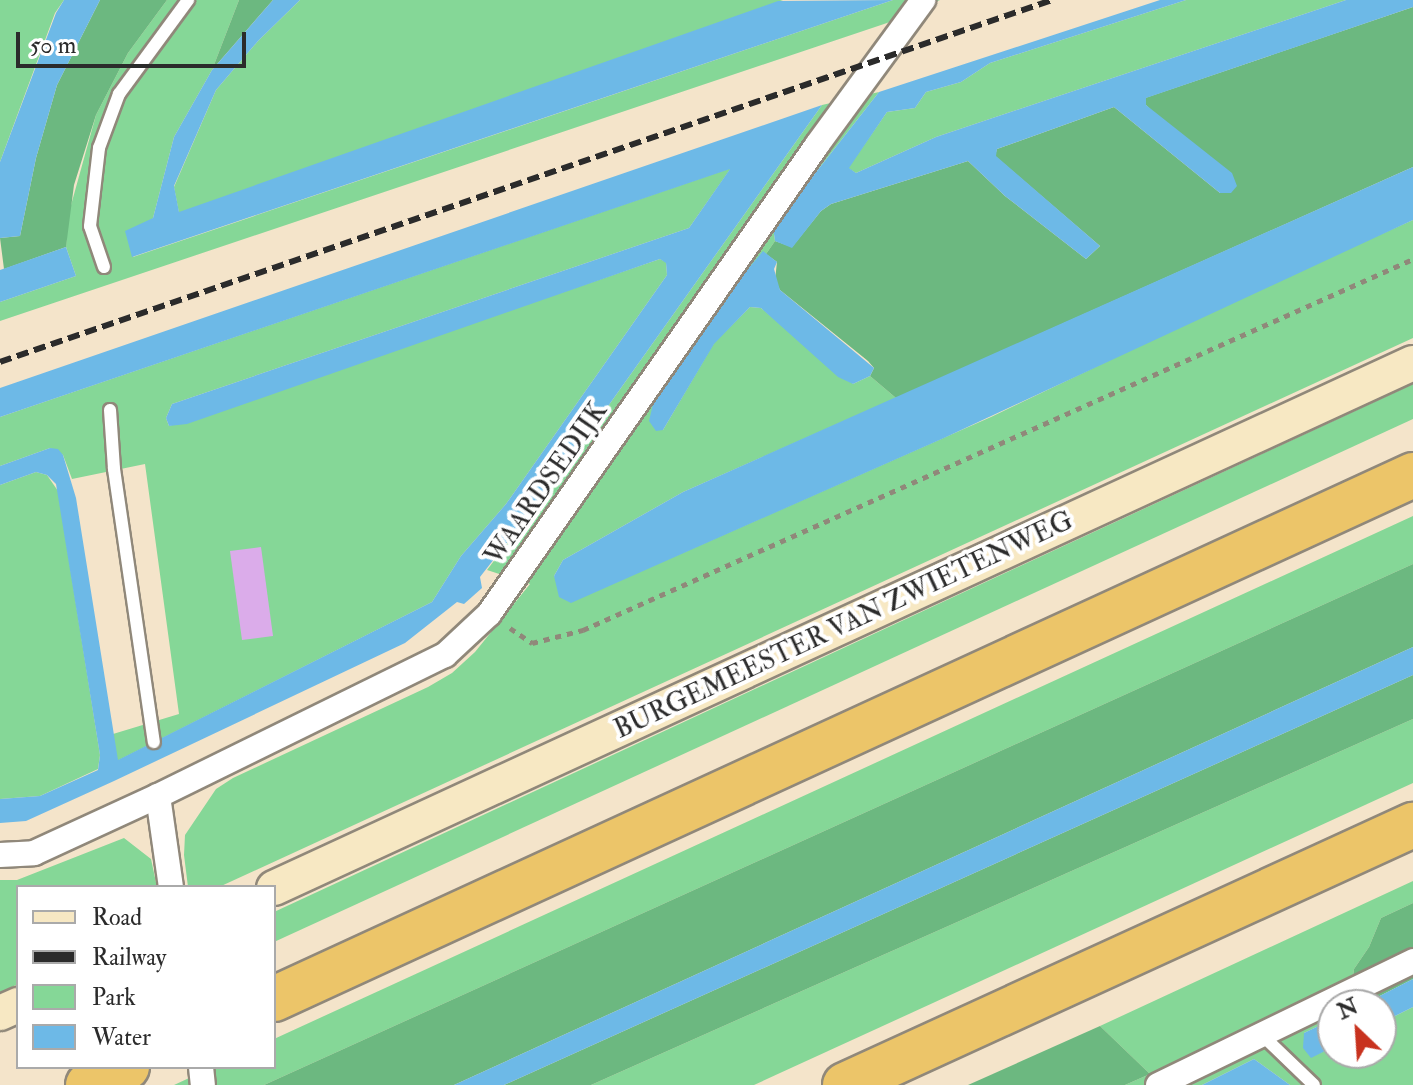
<!DOCTYPE html>
<style>
body{margin:0}
#map{position:relative;width:1413px;height:1085px;overflow:hidden;background:#f4e4ca;font-family:"IM FELL Double Pica",serif}
div>[style]{position:absolute}
.green>*{inset:0;background:#85d797}
.forest>*{inset:0;background:#6cb880}
.water>*{inset:0;background:#6db9e7}
.building>*{inset:0;background:#dbacea}
.path>*{height:5px;margin-top:-2.5px;transform-origin:0;background:repeating-linear-gradient(90deg,#90887a 0 6px,transparent 0 12px)}
.roads{filter:drop-shadow(2px 0 #90887a) drop-shadow(-2px 0 #90887a) drop-shadow(0 2px #90887a) drop-shadow(0 -2px #90887a)}
.service>*{height:12px;margin:-6px;padding:0 6px;transform-origin:6px;border-radius:6px;background:#fff}
.minor>*{height:24px;margin:-12px;padding:0 12px;transform-origin:12px;border-radius:12px;background:#fff}
.secondary>*{height:34px;margin:-17px;padding:0 17px;transform-origin:17px;border-radius:17px;background:#f7e8c3}
.motorway>*{height:44px;margin:-22px;padding:0 22px;transform-origin:22px;border-radius:22px;background:#ecc569}
.rail>*{height:6px;margin-top:-3px;transform-origin:0;background:repeating-linear-gradient(90deg,#2b2b2b 0 12px,transparent 0 18px)}
span{translate:-50% -50%;white-space:nowrap;text-align:center;line-height:1.15;-webkit-text-stroke:8px #fff;paint-order:stroke}
.street-label{font-size:26px;color:#2b2b2b}
.legend{position:absolute;left:16px;top:885px;width:260px;height:184px;box-sizing:border-box;background:#fff;border:2px solid #aaa;margin:0;padding:10px 14px;list-style:none;font-size:24px;color:#2b2b2b}
.legend li{display:flex;align-items:center;gap:16px;height:40px}
.legend b{width:40px;border:2px solid #aaa}
.north{position:absolute;left:1317px;top:989px;width:80px;height:80px;box-sizing:border-box;background:#fff;border:2px solid #aaa;border-radius:50%;rotate:335deg;font-size:22px;font-weight:700;line-height:32px;text-align:center;color:#2b2b2b}
.north::after{content:'';display:block;margin:auto;width:28px;height:36px;background:#c8321e;clip-path:polygon(50% 0,100% 100%,50% 72%,0 100%)}
.scale{position:absolute;left:16px;top:32px;width:230px;height:36px;box-sizing:border-box;border:4px solid #2b2b2b;border-top:0;padding-left:10px;font-size:24px;line-height:28px;white-space:nowrap;color:#2b2b2b;-webkit-text-stroke:6px #fff;paint-order:stroke}
</style>
<div id="map">
<div class="green">
<i style="clip-path:polygon(0 0,64px 0,55px 13px,0 162px)"></i>
<i style="clip-path:polygon(167px 0,239px 0,212px 70px,174px 137px,153px 218px,133px 257px,893px 0,940px 0,887px 23px,0 321px,0 302px,76px 276px,66px 247px,68px 216px,96px 115px,128px 53px)"></i>
<i style="clip-path:polygon(300px 0,783px 0,179px 213px,174px 187px,216px 90px,258px 41px)"></i>
<i style="clip-path:polygon(1186px 0,1346px 0,936px 137px,856px 173px,848px 168px,887px 112px,915px 108px,926px 92px,961px 82px,990px 63px)"></i>
<i style="clip-path:polygon(879px 92px,773px 227px,775px 241px,766px 254px,763px 252px,703px 323px,697px 341px,653px 404px,663px 430px,714px 343px,750px 307px,761px 308px,853px 384px,870px 376px,896px 398px,683px 492px,563px 560px,554px 576px,571px 602px,991px 417px,1273px 282px,1413px 220px,1413px 338px,219px 887px,188px 887px,184px 855px,185px 835px,216px 789px,233px 778px,428px 687px,452px 673px,475px 652px,530px 584px,487px 570px,557px 478px,822px 105px)"></i>
<i style="clip-path:polygon(731px 168px,689px 228px,172px 404px,166px 418px,169px 426px,660px 259px,666px 262px,667px 275px,506px 504px,461px 556px,432px 602px,117px 761px,113px 734px,179px 714px,145px 464px,72px 479px,63px 455px,50px 448px,0 466px,0 417px)"></i>
<i style="clip-path:polygon(1413px 384px,1413px 419px,274px 942px,274px 912px)"></i>
<i style="clip-path:polygon(36px 472px,47px 475px,58px 491px,100px 755px,98px 769px,40px 796px,0 799px,0 485px)"></i>
<i style="clip-path:polygon(1413px 516px,1413px 564px,264px 1085px,174px 1085px,213px 1067px,274px 1067px,274px 1039px)"></i>
<i style="clip-path:polygon(1413px 719px,1413px 783px,754px 1085px,591px 1085px)"></i>
<i style="clip-path:polygon(124px 838px,151px 859px,157px 887px,18px 887px,18px 984px,0 993px,0 880px,17px 880px)"></i>
<i style="clip-path:polygon(1413px 881px,1413px 903px,1381px 918px,1369px 947px,1354px 969px,1349px 1005px,1333px 1005px,1333px 1019px,1304px 1033px,1311px 1057px,1333px 1047px,1333px 1053px,1381px 1053px,1381px 1023px,1413px 1007px,1413px 1085px,1290px 1085px,1254px 1059px,1202px 1085px,1125px 1085px,1150px 1074px,1100px 1026px)"></i>
</div>
<div class="forest">
<i style="clip-path:polygon(100px 0,167px 0,128px 53px,96px 115px,74px 185px,66px 247px,4px 269px,0 238px,20px 236px,36px 158px,57px 85px)"></i>
<i style="clip-path:polygon(239px 0,273px 0,212px 70px)"></i>
<i style="clip-path:polygon(1413px 7px,1413px 167px,896px 398px,870px 376px,874px 368px,868px 361px,780px 290px,775px 280px,777px 262px,766px 254px,775px 241px,792px 247px,821px 211px,831px 204px,968px 161px,1005px 196px,1086px 259px,1100px 246px,995px 156px,997px 149px,1114px 107px,1220px 193px,1230px 193px,1146px 105px,1145px 98px)"></i>
<i style="clip-path:polygon(1413px 564px,1413px 647px,454px 1085px,264px 1085px)"></i>
<i style="clip-path:polygon(1413px 675px,1413px 719px,591px 1085px,504px 1085px)"></i>
<i style="clip-path:polygon(1413px 903px,1413px 979px,1362px 1005px,1349px 1005px,1354px 969px,1369px 947px,1381px 918px)"></i>
<i style="clip-path:polygon(1100px 1026px,1150px 1074px,1125px 1085px,968px 1085px)"></i>
</div>
<div class="water">
<i style="clip-path:polygon(64px 0,100px 0,57px 85px,36px 158px,20px 236px,0 238px,0 162px,56px 13px)"></i>
<i style="clip-path:polygon(273px 0,300px 0,258px 41px,216px 90px,174px 186px,179px 212px,778px 1px,893px 0,132px 257px,125px 231px,153px 218px,174px 137px,212px 70px)"></i>
<i style="clip-path:polygon(1160px 0,1186px 0,990px 63px,961px 82px,926px 92px,915px 108px,887px 112px,849px 168px,856px 173px,936px 137px,1346px 0,1413px 0,1413px 7px,1146px 98px,1146px 105px,1232px 173px,1237px 186px,1231px 193px,1220px 193px,1114px 107px,997px 149px,996px 156px,1100px 246px,1086px 259px,1005px 196px,968px 161px,831px 204px,821px 211px,792px 248px,775px 241px,773px 227px,879px 92px)"></i>
<i style="clip-path:polygon(822px 105px,557px 478px,480px 577px,482px 588px,464px 604px,457px 602px,405px 643px,114px 781px,26px 821px,0 823px,0 799px,40px 796px,98px 770px,100px 755px,56px 484px,47px 475px,36px 472px,0 485px,0 466px,50px 448px,58px 449px,63px 455px,76px 498px,118px 760px,432px 602px,461px 556px,506px 504px,667px 275px,666px 263px,660px 259px,187px 424px,169px 426px,166px 418px,172px 404px,689px 228px,730px 169px,0 417px,0 388px)"></i>
<i style="clip-path:polygon(1413px 167px,1413px 220px,944px 438px,571px 603px,559px 597px,554px 576px,563px 560px,683px 492px)"></i>
<i style="clip-path:polygon(66px 247px,76px 276px,0 302px,0 270px)"></i>
<i style="clip-path:polygon(763px 251px,777px 262px,774px 269px,780px 290px,874px 368px,870px 376px,853px 384px,838px 377px,761px 308px,750px 307px,714px 344px,663px 430px,656px 431px,649px 421px,653px 404px,697px 341px,703px 323px)"></i>
<i style="clip-path:polygon(1413px 647px,1413px 675px,504px 1085px,454px 1085px)"></i>
<i style="clip-path:polygon(1413px 979px,1413px 1007px,1381px 1023px,1381px 1005px,1362px 1005px)"></i>
<i style="clip-path:polygon(1333px 1019px,1333px 1047px,1311px 1058px,1303px 1048px,1304px 1033px)"></i>
<i style="clip-path:polygon(1254px 1059px,1290px 1085px,1202px 1085px)"></i>
</div>
<div class="building">
<i style="clip-path:polygon(261px 547px,273px 636px,242px 640px,230px 551px)"></i>
</div>
<div class="path">
<i style="left:510px;top:628px;width:27px;rotate:34deg"></i>
<i style="left:532px;top:643px;width:53px;rotate:-14.3deg"></i>
<i style="left:583px;top:630px;width:909px;rotate:-24.08deg"></i>
</div>
<div class="roads">
<div class="service">
<i style="left:104px;top:267px;width:43px;rotate:-108.9deg"></i>
<i style="left:90px;top:226px;width:79px;rotate:-83.4deg"></i>
<i style="left:99px;top:148px;width:58px;rotate:-69.7deg"></i>
<i style="left:119px;top:94px;width:117px;rotate:-53.7deg"></i>
<i style="left:110px;top:410px;width:59px;rotate:86.1deg"></i>
<i style="left:114px;top:469px;width:276px;rotate:81.7deg"></i>
<i style="left:1262px;top:1035px;width:72px;rotate:43.9deg"></i>
</div>
<div class="minor">
<i style="left:158px;top:796px;width:92px;rotate:81.9deg"></i>
<i style="left:0;top:855px;width:34px;rotate:-3deg"></i>
<i style="left:34px;top:853px;width:136px;rotate:-24.7deg"></i>
<i style="left:158px;top:796px;width:320px;rotate:-26.2deg"></i>
<i style="left:445px;top:655px;width:60px;rotate:-43deg"></i>
<i style="left:489px;top:614px;width:572px;rotate:-55.03deg"></i>
<i style="left:817px;top:145px;width:180px;rotate:-53.8deg"></i>
<i style="left:201px;top:1067px;width:18px;rotate:84deg"></i>
<i style="left:1158px;top:1085px;width:284px;rotate:-25.9deg"></i>
</div>
<div class="secondary">
<i style="left:274px;top:888px;width:1254px;rotate:-24.75deg"></i>
<i style="left:0;top:1013px;width:20px;rotate:-24deg"></i>
</div>
<div class="motorway">
<i style="left:274px;top:999px;width:1254px;rotate:-24.7deg"></i>
<i style="left:88px;top:1085px;width:43px;rotate:-24.8deg"></i>
<i style="left:845px;top:1085px;width:625px;rotate:-24.6deg"></i>
</div>
</div>
<div class="rail">
<i style="left:0;top:362px;width:1113px;rotate:-18.99deg"></i>
</div>
<div class="street-label">
<span style="left:547px;top:484px;rotate:-55deg">WAARDSEDIJK</span>
<span style="left:844px;top:626px;rotate:-25deg">BURGEMEESTER VAN ZWIETENWEG</span>
</div>
<ul class="legend">
<li><b style="height:10px;background:#f7e8c3"></b>Road</li>
<li><b style="height:10px;background:#2b2b2b"></b>Railway</li>
<li><b style="height:22px;background:#85d797"></b>Park</li>
<li><b style="height:22px;background:#6db9e7"></b>Water</li>
</ul>
<div class="north">N</div>
<div class="scale">50 m</div>
</div>
